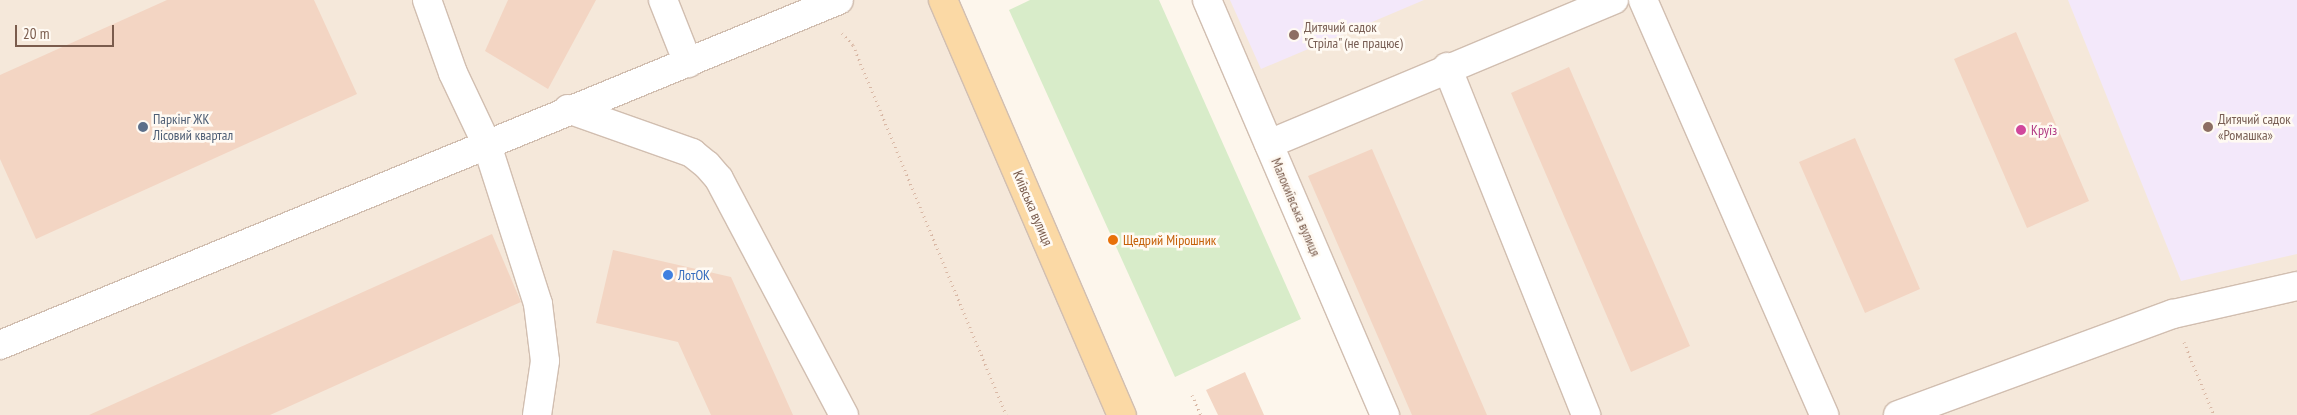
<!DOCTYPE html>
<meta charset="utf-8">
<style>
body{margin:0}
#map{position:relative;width:2297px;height:415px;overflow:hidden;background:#fdf6ec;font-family:"PT Sans Narrow",sans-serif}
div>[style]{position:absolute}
.residential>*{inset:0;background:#f5e8da}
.education>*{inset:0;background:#f3e8fa}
.green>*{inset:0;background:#d8ecc9}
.building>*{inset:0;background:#f3d5c3}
.path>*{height:3px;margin-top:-1.5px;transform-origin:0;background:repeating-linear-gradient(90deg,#d9b8a5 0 1px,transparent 0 5px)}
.roads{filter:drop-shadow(1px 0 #d1beb0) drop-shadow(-1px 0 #d1beb0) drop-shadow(0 1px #d1beb0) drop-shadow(0 -1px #d1beb0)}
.minor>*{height:28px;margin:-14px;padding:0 14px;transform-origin:14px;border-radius:14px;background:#fff}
.major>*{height:28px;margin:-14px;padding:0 14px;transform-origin:14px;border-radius:14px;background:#fbd9a5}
.dots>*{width:14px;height:14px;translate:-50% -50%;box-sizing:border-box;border:2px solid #fffaf3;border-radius:50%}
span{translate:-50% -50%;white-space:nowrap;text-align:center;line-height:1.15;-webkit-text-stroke:5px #fffaf3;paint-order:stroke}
.education-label{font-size:14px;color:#785e54}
.left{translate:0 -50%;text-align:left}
.service-label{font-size:14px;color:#4e5e75}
.hotel-label{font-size:14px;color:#b23c85}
.street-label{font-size:14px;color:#7a5c4d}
.food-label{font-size:14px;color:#c56008}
.shop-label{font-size:14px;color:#366cbe}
.scale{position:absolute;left:15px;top:25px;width:99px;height:22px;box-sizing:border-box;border:2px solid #7a5c4d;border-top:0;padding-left:6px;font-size:15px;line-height:18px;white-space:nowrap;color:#7a5c4d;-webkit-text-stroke:4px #fffaf3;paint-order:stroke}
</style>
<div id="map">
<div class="residential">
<i style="clip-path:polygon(0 0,943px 0,1122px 415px,0 415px)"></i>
<i style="clip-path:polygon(1207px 0,2297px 0,2297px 415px,1385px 415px)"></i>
</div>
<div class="education">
<i style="clip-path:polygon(1230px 0,1424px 0,1261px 69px)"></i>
<i style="clip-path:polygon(2068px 0,2297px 0,2297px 254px,2181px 281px)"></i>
</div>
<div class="green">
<i style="clip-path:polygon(1030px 0,1159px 0,1301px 319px,1175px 377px,1009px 10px)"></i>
</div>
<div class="building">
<i style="clip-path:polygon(167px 0,314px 0,357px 94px,36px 239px,0 159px,0 75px)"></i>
<i style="clip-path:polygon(508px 0,596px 0,548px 89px,485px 51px)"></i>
<i style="clip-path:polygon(2016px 32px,2089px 201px,2027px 228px,1954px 59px)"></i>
<i style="clip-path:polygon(1569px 67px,1690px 346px,1631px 372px,1511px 93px)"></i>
<i style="clip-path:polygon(1855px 138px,1920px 289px,1865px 313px,1799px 162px)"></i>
<i style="clip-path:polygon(1372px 149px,1487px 415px,1412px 415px,1308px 176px)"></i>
<i style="clip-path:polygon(492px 234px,521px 302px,270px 415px,89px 415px)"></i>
<i style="clip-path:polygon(613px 250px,731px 277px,793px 415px,711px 415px,678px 342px,596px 323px)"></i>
<i style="clip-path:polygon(1245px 372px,1264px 415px,1218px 415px,1206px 390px)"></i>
</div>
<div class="path">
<i style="left:842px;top:33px;width:16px;rotate:47deg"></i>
<i style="left:853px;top:45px;width:400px;rotate:67.5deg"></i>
<i style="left:2184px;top:342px;width:79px;rotate:67.7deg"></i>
<i style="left:1192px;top:395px;width:22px;rotate:66deg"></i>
</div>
<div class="roads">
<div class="minor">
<i style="left:427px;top:0;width:77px;rotate:70.4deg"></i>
<i style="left:453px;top:73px;width:80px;rotate:64.7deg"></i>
<i style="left:487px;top:145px;width:167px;rotate:72.2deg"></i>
<i style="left:538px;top:304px;width:57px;rotate:83deg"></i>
<i style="left:545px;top:361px;width:55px;rotate:98.4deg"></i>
<i style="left:663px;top:0;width:68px;rotate:68.4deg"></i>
<i style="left:1207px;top:0;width:452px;rotate:66.8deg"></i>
<i style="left:1643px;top:0;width:453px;rotate:66.4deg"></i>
<i style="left:1447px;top:67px;width:375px;rotate:68.2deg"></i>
<i style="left:568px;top:109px;width:132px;rotate:19.5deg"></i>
<i style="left:692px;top:153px;width:19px;rotate:39deg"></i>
<i style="left:707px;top:165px;width:18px;rotate:49deg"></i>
<i style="left:719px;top:179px;width:267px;rotate:62.1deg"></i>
<i style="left:1269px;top:144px;width:374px;rotate:-22.7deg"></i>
<i style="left:0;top:345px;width:907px;rotate:-22.35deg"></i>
<i style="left:1898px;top:415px;width:293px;rotate:-20.2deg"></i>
<i style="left:2173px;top:314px;width:127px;rotate:-12.7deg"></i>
</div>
<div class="major">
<i style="left:943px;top:0;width:452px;rotate:66.7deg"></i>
</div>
</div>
<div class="dots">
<i style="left:1294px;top:35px;background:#8d6e63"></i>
<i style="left:143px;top:127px;background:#5c6f8a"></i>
<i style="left:2208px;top:127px;background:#8d6e63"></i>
<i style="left:2021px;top:130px;background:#d1479c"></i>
<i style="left:1113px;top:240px;background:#e8710a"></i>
<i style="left:668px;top:275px;background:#3f7fe0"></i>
</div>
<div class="education-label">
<span class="left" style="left:1304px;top:35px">Дитячий садок<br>"Стріла" (не працює)</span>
<span class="left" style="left:2218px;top:127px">Дитячий садок<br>«Ромашка»</span>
</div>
<div class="service-label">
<span class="left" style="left:153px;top:127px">Паркінг ЖК<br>Лісовий квартал</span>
</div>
<div class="hotel-label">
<span class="left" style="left:2031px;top:130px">Круїз</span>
</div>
<div class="street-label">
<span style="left:1296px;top:207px;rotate:67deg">Малокиївська вулиця</span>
<span style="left:1033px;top:208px;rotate:67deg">Київська вулиця</span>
</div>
<div class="food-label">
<span class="left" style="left:1123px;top:240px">Щедрий Мірошник</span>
</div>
<div class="shop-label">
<span class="left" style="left:678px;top:275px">ЛотОК</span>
</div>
<div class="scale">20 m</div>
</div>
